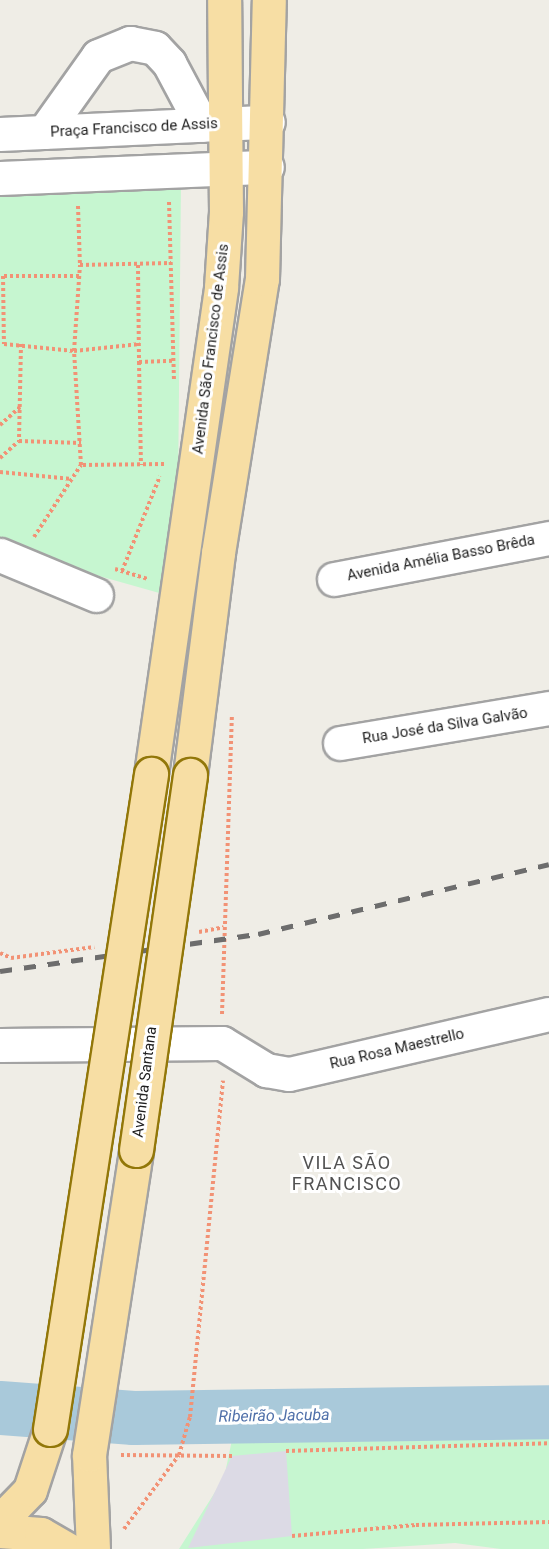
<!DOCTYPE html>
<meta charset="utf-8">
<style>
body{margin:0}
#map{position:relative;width:549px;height:1549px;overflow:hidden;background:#efede6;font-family:Roboto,sans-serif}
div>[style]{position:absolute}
.park>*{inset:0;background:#c6f6d0}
.plaza>*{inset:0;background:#dcdae5}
.river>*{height:54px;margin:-27px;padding:0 27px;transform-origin:27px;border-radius:27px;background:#a9c9da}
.path>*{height:4px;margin-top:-2px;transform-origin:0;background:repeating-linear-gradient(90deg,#f29275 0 3px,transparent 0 6px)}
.roads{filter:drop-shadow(2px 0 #a3a3a3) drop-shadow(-2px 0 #a3a3a3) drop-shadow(0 2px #a3a3a3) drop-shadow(0 -2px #a3a3a3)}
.minor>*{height:33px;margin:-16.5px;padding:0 16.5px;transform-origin:16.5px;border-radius:16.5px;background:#fff}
.primary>*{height:33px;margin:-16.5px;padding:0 16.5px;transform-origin:16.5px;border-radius:16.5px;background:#f7dea4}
.rail>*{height:4.5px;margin-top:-2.25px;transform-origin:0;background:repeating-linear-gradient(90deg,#6d6d6d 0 12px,transparent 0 24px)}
.bridges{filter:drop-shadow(2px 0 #927709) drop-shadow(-2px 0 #927709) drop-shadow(0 2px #927709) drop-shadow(0 -2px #927709)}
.primary-bridge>*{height:33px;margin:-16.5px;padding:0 16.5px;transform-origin:16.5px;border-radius:16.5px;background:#f7dea4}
span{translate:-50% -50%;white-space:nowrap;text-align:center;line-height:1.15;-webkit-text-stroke:6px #fff;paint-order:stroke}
.street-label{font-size:15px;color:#1f1f1f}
.water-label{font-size:16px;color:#5171aa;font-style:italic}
.quarter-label{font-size:18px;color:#525252;letter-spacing:1.5px}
</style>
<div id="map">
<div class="park">
<i style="clip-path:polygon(181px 180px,177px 598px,0 548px,0 190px)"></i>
<i style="clip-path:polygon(549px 1427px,549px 1549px,501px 1549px,455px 1543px,363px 1549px,179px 1549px,224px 1478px,233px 1435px)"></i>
</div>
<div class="plaza">
<i style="clip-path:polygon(286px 1451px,292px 1536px,188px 1548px,232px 1456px)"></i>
</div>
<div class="river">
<i style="left:0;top:1408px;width:134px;rotate:4.3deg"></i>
<i style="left:134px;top:1418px;width:415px;rotate:-0.8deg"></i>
</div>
<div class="path">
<i style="left:169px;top:202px;width:179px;rotate:88.4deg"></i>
<i style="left:78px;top:206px;width:59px;rotate:88.1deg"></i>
<i style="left:138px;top:265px;width:97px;rotate:89.4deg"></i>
<i style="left:139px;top:362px;width:34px;rotate:-2deg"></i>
<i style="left:79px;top:276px;width:76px;rotate:180deg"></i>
<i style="left:3px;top:276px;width:68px;rotate:89.2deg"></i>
<i style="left:4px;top:344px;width:70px;rotate:5.7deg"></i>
<i style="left:74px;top:351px;width:66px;rotate:-6.1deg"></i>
<i style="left:21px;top:344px;width:97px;rotate:91.2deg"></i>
<i style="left:19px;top:441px;width:62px;rotate:1.8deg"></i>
<i style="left:139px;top:362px;width:103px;rotate:88.9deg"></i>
<i style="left:0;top:425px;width:27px;rotate:-42deg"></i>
<i style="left:0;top:458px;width:25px;rotate:-42deg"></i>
<i style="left:164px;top:464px;width:83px;rotate:179.3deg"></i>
<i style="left:81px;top:465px;width:114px;rotate:-93.5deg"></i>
<i style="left:74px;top:351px;width:86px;rotate:-86deg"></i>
<i style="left:80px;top:265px;width:91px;rotate:-1.3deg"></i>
<i style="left:0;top:472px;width:72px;rotate:5.6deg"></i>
<i style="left:34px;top:537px;width:86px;rotate:-56.9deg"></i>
<i style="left:115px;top:569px;width:34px;rotate:17deg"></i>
<i style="left:122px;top:571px;width:102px;rotate:-68.2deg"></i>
<i style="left:199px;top:932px;width:25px;rotate:-11deg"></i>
<i style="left:0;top:953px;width:12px;rotate:24deg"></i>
<i style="left:11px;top:958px;width:84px;rotate:-7.5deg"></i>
<i style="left:222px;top:1014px;width:298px;rotate:-88.1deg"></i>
<i style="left:286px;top:1451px;width:263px;rotate:-1.7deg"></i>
<i style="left:121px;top:1455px;width:111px;rotate:0.5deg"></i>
<i style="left:124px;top:1529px;width:92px;rotate:-53.4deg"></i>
<i style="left:179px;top:1455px;width:40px;rotate:-74deg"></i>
<i style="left:190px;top:1417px;width:338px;rotate:-84.4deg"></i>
<i style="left:292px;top:1536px;width:124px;rotate:-5.1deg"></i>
<i style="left:416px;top:1525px;width:133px;rotate:-1.3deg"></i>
</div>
<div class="roads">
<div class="minor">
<i style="left:44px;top:132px;width:93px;rotate:-54.6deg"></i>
<i style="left:98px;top:56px;width:35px;rotate:-22deg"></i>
<i style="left:130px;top:43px;width:25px;rotate:11deg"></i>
<i style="left:155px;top:48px;width:21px;rotate:47deg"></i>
<i style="left:169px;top:63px;width:70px;rotate:62deg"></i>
<i style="left:0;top:134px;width:268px;rotate:-2.6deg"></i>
<i style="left:0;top:178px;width:267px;rotate:-2.4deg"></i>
<i style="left:0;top:555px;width:104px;rotate:22.6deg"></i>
<i style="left:334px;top:579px;width:219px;rotate:-10.8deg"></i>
<i style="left:340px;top:743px;width:212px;rotate:-9.5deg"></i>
<i style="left:0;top:1045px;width:222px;rotate:-0.5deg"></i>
<i style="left:222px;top:1043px;width:52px;rotate:31.5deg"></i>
<i style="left:266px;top:1070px;width:23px;rotate:10deg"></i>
<i style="left:289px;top:1074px;width:267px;rotate:-13deg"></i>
</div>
<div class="primary">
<i style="left:151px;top:774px;width:492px;rotate:-81.8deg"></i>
<i style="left:221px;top:287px;width:75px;rotate:-86.2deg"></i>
<i style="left:226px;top:212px;width:212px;rotate:-90.5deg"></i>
<i style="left:190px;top:775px;width:224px;rotate:-82.8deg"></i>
<i style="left:218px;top:553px;width:278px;rotate:-80.9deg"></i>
<i style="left:262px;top:279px;width:279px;rotate:-88.6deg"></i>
<i style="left:0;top:1521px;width:43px;rotate:-45.9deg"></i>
<i style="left:30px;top:1490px;width:64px;rotate:-71.8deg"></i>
<i style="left:0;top:1531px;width:41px;rotate:4.2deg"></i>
<i style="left:41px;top:1534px;width:30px;rotate:30deg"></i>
<i style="left:93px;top:1549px;width:94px;rotate:-92.4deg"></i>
<i style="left:89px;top:1455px;width:309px;rotate:-81.2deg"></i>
</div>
</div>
<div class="rail">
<i style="left:0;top:971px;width:261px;rotate:-8.2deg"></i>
<i style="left:258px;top:934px;width:299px;rotate:-13.5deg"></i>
</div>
<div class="bridges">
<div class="primary-bridge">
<i style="left:136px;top:1150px;width:379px;rotate:-81.8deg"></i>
<i style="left:50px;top:1429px;width:663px;rotate:-81.23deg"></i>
</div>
</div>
<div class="street-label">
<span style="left:134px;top:128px;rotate:-3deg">Praça Francisco de Assis</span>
<span style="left:211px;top:349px;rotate:-83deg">Avenida São Francisco de Assis</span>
<span style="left:441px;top:558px;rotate:-11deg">Avenida Amélia Basso Brêda</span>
<span style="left:445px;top:726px;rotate:-9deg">Rua José da Silva Galvão</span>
<span style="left:397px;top:1049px;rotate:-13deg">Rua Rosa Maestrello</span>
<span style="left:145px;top:1082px;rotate:-83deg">Avenida Santana</span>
</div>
<div class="water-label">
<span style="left:274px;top:1416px;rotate:-1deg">Ribeirão Jacuba</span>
</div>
<div class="quarter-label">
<span style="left:347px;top:1174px">VILA SÃO<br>FRANCISCO</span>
</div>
</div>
